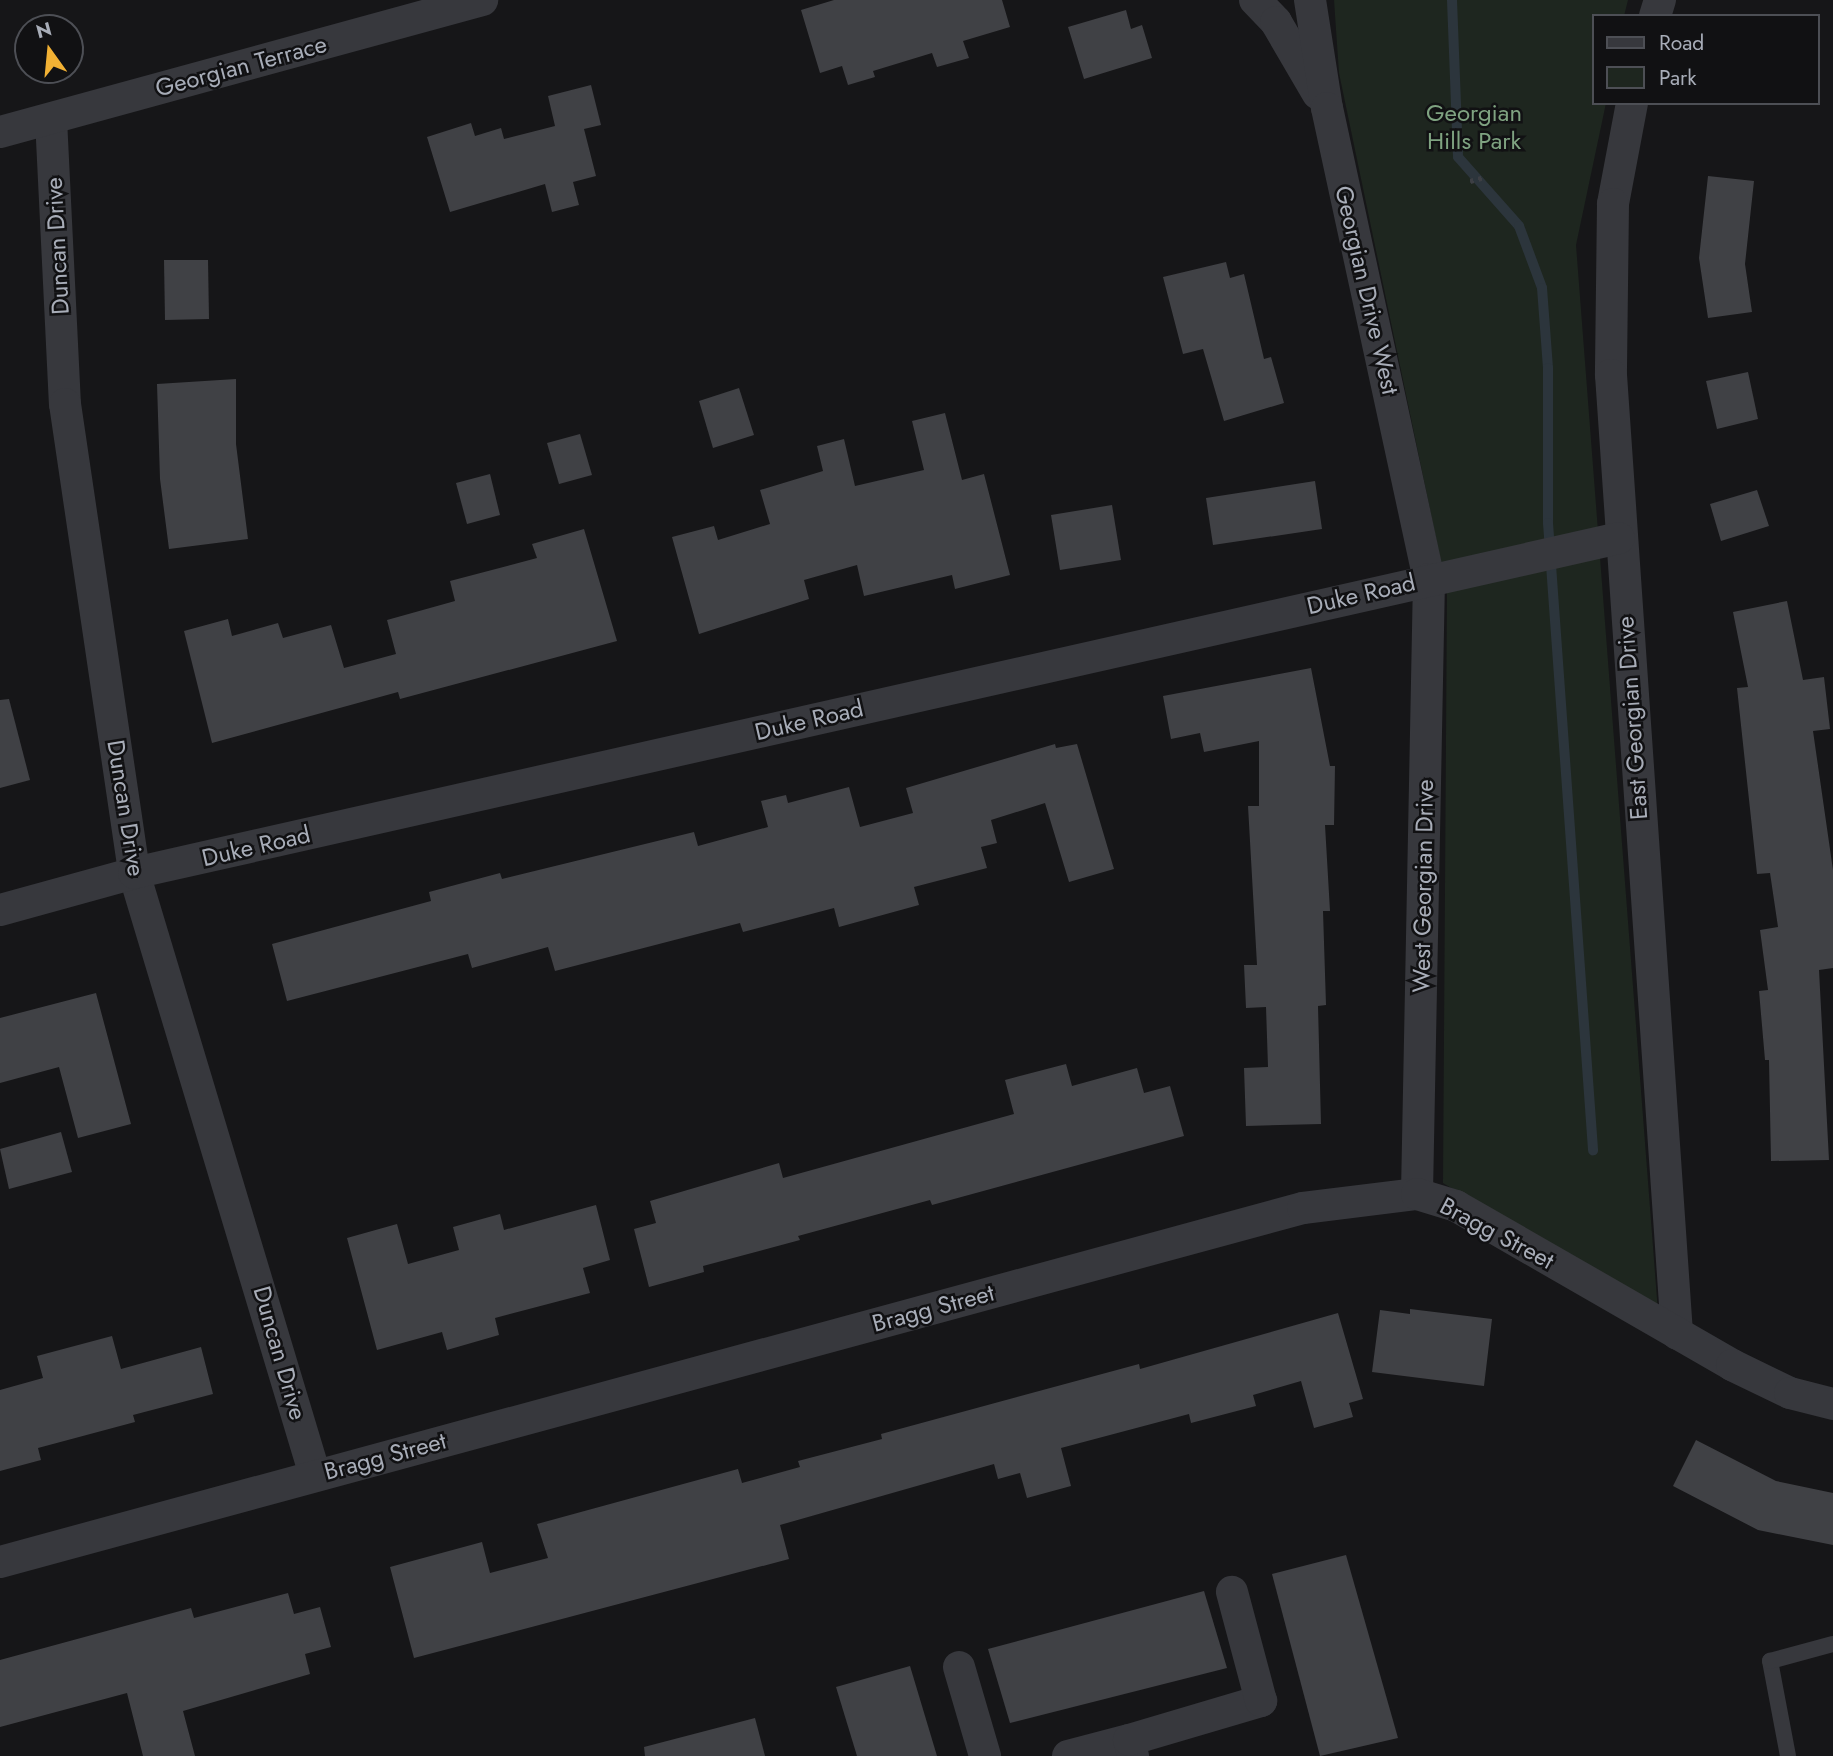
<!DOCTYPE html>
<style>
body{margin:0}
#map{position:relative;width:1833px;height:1756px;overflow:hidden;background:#161618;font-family:Jost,sans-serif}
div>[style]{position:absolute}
.green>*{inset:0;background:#1e261f}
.stream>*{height:10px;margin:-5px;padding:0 5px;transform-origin:5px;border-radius:5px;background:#2c353c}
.building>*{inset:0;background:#404145}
.path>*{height:4.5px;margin-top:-2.25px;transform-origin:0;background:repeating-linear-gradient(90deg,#3d3f44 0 3.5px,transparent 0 8.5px)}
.lane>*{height:16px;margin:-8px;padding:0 8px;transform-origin:8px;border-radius:8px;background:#37383d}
.street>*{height:32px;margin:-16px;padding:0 16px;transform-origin:16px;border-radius:16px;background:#37383d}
span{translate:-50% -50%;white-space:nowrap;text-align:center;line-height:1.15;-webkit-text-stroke:5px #111113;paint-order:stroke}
.street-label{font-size:24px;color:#a8adb8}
.park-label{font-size:24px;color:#7fa381}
.legend{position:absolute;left:1592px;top:14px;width:228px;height:91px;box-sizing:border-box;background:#111113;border:2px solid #4d4f55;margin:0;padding:9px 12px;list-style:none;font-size:21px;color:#a8adb8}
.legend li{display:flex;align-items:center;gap:14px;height:35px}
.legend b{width:35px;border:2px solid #4d4f55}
.north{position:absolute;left:14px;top:14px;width:70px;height:70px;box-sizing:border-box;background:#111113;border:2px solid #4d4f55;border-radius:50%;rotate:345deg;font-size:19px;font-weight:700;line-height:28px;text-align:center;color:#a8adb8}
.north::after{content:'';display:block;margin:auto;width:24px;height:32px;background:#f2b134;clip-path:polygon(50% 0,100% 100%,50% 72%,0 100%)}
</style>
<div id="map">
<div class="green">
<i style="clip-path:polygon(1334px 0,1628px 0,1624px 16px,1593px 16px,1593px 103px,1606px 103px,1576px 245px,1658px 1312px,1443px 1183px,1447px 591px,1339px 73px)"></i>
</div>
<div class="stream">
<i style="left:1452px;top:0;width:157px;rotate:87.8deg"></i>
<i style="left:1458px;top:157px;width:92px;rotate:48.5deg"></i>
<i style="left:1519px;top:226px;width:66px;rotate:69.6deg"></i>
<i style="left:1542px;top:288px;width:80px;rotate:85.7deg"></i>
<i style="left:1548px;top:368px;width:155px;rotate:90deg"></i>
<i style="left:1548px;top:523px;width:629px;rotate:85.89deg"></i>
</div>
<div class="building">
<i style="clip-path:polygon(834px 0,1002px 0,1010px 27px,963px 41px,969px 58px,937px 67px,932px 53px,873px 71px,875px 77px,848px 85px,842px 66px,820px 73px,801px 10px)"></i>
<i style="clip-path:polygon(1126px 10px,1131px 29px,1142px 25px,1152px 58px,1084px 79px,1068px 27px)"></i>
<i style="clip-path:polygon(591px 85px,601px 125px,584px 129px,596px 176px,573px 182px,579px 205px,552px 212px,545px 184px,450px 212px,427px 137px,471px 123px,475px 136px,501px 128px,504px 139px,555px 126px,548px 96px)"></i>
<i style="clip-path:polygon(1708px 176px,1754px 181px,1745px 264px,1752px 312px,1708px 318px,1699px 258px)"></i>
<i style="clip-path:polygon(164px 260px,208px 260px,209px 319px,165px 320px)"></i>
<i style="clip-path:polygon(1226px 262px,1230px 278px,1244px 274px,1264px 359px,1271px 357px,1284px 403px,1224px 421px,1203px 349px,1183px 354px,1163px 277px)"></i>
<i style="clip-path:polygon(1748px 372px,1758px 419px,1717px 429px,1706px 381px)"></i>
<i style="clip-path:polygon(236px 379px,236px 444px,248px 539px,169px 549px,160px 479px,157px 384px)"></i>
<i style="clip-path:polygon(739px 388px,754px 435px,713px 448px,699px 401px)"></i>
<i style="clip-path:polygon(945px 413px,962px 480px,984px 474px,1010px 575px,955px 589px,952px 575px,864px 596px,857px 565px,804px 580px,809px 599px,699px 634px,672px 537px,714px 526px,718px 540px,770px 524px,760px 490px,823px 471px,817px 446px,844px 439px,855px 486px,924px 470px,912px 421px)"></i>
<i style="clip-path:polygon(580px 434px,592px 475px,559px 484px,547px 443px)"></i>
<i style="clip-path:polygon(490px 474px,500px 515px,467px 524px,456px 483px)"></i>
<i style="clip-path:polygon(1315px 481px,1322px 529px,1213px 545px,1206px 498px)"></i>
<i style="clip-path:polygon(1757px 490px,1769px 526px,1721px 541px,1710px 504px)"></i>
<i style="clip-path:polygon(1112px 505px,1121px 560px,1060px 570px,1051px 515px)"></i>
<i style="clip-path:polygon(584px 529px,617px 641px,400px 699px,398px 692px,212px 743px,184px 631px,228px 619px,232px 636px,278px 623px,283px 638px,331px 625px,344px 668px,396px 654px,387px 620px,455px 601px,450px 581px,537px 558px,532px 544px)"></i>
<i style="clip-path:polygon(1787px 601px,1803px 680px,1824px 677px,1830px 729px,1813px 731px,1833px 870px,1833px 968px,1819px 970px,1829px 1160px,1771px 1161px,1769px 1060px,1765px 1060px,1759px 991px,1768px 990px,1760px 930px,1778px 927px,1770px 873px,1757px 874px,1737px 688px,1748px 687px,1733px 612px)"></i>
<i style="clip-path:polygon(1311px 668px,1330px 766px,1335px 766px,1334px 825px,1325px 825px,1330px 911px,1323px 911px,1326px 1005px,1318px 1006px,1321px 1124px,1246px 1126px,1244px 1068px,1268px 1067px,1266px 1007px,1246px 1008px,1244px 965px,1257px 965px,1248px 806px,1259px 806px,1259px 741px,1204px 752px,1200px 733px,1171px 739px,1163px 696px)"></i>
<i style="clip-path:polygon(9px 699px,30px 780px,0 788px,0 700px)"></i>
<i style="clip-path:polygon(1055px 744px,1056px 748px,1077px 744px,1114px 869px,1069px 882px,1045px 803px,991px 820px,997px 843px,981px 847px,987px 868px,914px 887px,919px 905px,839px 927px,834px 908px,743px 932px,740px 923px,555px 971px,548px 947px,472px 968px,468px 954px,287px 1001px,272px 944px,431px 901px,429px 892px,500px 873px,502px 879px,694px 832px,698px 846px,768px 827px,761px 801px,786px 795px,788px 803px,849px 787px,860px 827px,913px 813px,906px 788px)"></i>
<i style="clip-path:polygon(96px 993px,131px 1124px,78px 1138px,59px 1067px,0 1083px,0 1018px)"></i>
<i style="clip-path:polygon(1066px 1064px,1072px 1086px,1137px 1068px,1144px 1093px,1170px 1086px,1184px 1136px,932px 1205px,930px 1200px,798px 1236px,800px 1240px,703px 1266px,704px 1272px,649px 1287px,634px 1229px,656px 1223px,650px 1201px,779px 1163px,783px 1178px,1014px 1114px,1005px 1080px)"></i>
<i style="clip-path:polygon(61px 1132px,72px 1172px,9px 1189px,0 1149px)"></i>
<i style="clip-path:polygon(596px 1205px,610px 1260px,583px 1268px,590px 1293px,495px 1318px,499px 1335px,447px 1350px,442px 1332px,377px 1350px,347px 1238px,397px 1224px,408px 1264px,459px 1250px,453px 1227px,500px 1214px,504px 1230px)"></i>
<i style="clip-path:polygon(1410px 1309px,1492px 1319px,1484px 1386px,1372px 1372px,1380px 1310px,1410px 1314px)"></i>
<i style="clip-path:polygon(1338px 1313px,1363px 1399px,1349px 1403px,1353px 1417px,1314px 1428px,1301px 1381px,1253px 1395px,1256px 1406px,1191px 1423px,1189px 1414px,1061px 1448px,1071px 1486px,1027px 1498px,1020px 1473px,998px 1479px,994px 1464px,780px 1525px,789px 1559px,414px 1658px,390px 1567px,482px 1542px,490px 1573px,548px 1558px,537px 1524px,738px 1469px,742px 1483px,800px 1467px,798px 1461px,882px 1439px,881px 1434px,1139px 1364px,1140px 1369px)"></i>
<i style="clip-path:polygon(112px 1336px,121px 1369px,201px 1347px,213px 1394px,133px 1415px,135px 1422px,38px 1448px,41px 1460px,0 1471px,0 1390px,43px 1378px,37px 1356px)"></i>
<i style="clip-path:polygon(1696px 1440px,1776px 1481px,1833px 1493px,1833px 1545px,1758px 1530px,1673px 1486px)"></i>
<i style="clip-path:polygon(1346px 1555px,1398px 1738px,1320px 1756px,1272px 1574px)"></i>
<i style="clip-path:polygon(1204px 1591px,1227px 1668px,1010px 1723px,988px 1649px)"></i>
<i style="clip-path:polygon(288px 1593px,294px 1614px,320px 1607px,331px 1647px,305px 1654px,310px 1674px,183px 1711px,195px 1756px,143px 1756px,127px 1693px,0 1727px,0 1660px,191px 1608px,194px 1618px)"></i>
<i style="clip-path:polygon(910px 1666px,937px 1756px,857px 1756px,836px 1687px)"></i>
<i style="clip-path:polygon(755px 1718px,765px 1756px,645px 1756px,644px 1747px)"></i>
</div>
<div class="path">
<i style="left:1470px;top:181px;width:16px;rotate:-15deg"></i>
</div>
<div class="lane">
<i style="left:1788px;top:1756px;width:97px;rotate:-100.7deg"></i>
<i style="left:1770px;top:1661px;width:65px;rotate:-15.1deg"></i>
</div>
<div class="street">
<i style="left:1255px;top:0;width:30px;rotate:46deg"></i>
<i style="left:1276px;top:22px;width:83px;rotate:59.7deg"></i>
<i style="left:1310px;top:0;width:109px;rotate:81.1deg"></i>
<i style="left:1327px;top:108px;width:482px;rotate:77.8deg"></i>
<i style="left:1429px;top:579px;width:615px;rotate:91.12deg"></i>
<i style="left:1655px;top:16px;width:17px;rotate:-73deg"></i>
<i style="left:1632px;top:103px;width:103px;rotate:100.7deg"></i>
<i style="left:1613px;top:204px;width:171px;rotate:90.7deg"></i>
<i style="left:1611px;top:375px;width:961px;rotate:86.06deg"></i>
<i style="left:51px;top:119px;width:285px;rotate:87.2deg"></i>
<i style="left:65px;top:404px;width:474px;rotate:81.6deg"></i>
<i style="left:134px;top:873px;width:629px;rotate:73.27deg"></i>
<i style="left:0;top:132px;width:500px;rotate:-15.3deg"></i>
<i style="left:0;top:910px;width:139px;rotate:-15.4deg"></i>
<i style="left:134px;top:873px;width:1522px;rotate:-12.71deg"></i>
<i style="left:0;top:1562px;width:1350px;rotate:-15.2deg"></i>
<i style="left:1303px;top:1208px;width:115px;rotate:-7deg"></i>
<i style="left:1417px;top:1194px;width:41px;rotate:17.1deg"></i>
<i style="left:1456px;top:1206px;width:319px;rotate:29.9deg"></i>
<i style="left:1732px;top:1365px;width:64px;rotate:25.8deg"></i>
<i style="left:1790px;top:1393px;width:44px;rotate:14.3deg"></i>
<i style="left:959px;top:1667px;width:93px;rotate:73.7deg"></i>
<i style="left:1068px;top:1756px;width:63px;rotate:-14.7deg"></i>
<i style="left:1133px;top:1756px;width:16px;rotate:-104deg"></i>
<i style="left:1129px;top:1740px;width:138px;rotate:-16.5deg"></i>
<i style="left:1261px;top:1701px;width:113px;rotate:-104.9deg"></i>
</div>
<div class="street-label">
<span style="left:241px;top:66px;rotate:-15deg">Georgian Terrace</span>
<span style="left:57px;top:246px;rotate:-93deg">Duncan Drive</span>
<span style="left:1367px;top:290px;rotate:77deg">Georgian Drive West</span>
<span style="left:1361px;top:594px;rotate:-13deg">Duke Road</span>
<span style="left:1632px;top:718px;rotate:-94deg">East Georgian Drive</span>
<span style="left:809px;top:720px;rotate:-13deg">Duke Road</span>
<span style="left:126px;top:808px;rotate:81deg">Duncan Drive</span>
<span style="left:256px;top:846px;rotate:-13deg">Duke Road</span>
<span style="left:1423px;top:886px;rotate:-89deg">West Georgian Drive</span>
<span style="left:1497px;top:1233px;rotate:28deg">Bragg Street</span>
<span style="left:933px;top:1308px;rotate:-15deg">Bragg Street</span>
<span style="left:280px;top:1353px;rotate:74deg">Duncan Drive</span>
<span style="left:385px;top:1456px;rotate:-15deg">Bragg Street</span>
</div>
<div class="park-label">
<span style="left:1474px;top:127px">Georgian<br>Hills Park</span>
</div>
<ul class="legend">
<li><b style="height:9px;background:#37383d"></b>Road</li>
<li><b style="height:19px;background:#1e261f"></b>Park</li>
</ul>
<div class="north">N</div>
</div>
